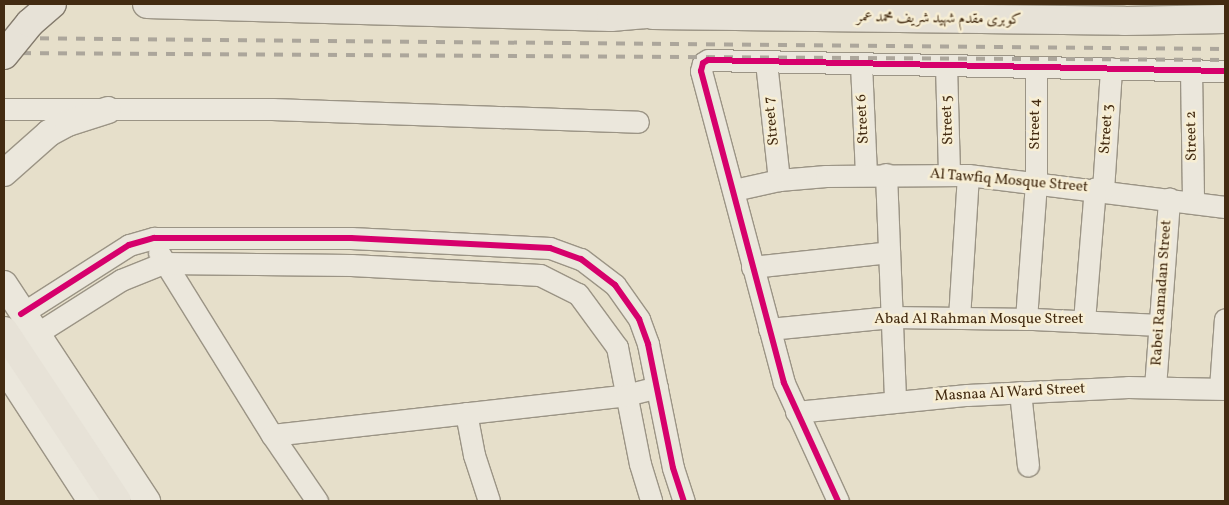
<!DOCTYPE html>
<meta charset="utf-8">
<style>
body{margin:0}
#map{position:relative;width:1229px;height:505px;overflow:hidden;background:#e6dfca;font-family:Vollkorn,Amiri,serif}
div>[style]{position:absolute}
.roads{filter:drop-shadow(1px 0 #9b9485) drop-shadow(-1px 0 #9b9485) drop-shadow(0 1px #9b9485) drop-shadow(0 -1px #9b9485)}
.minor>*{height:21px;margin:-10.5px;padding:0 10.5px;transform-origin:10.5px;border-radius:10.5px;background:#ebe7dc}
.tertiary>*{height:26px;margin:-13px;padding:0 13px;transform-origin:13px;border-radius:13px;background:#ebe7dc}
.trunk>*{height:28px;margin:-14px;padding:0 14px;transform-origin:14px;border-radius:14px;background:#e7e2d7}
.rail>*{height:4px;margin-top:-2px;transform-origin:0;background:repeating-linear-gradient(90deg,#aca69b 0 9px,transparent 0 18px)}
.bridges{filter:drop-shadow(1px 0 #847b6d) drop-shadow(-1px 0 #847b6d) drop-shadow(0 1px #847b6d) drop-shadow(0 -1px #847b6d)}
.trunk-bridge>*{height:28px;margin:-14px;padding:0 14px;transform-origin:14px;border-radius:14px;background:#e7e2d7}
.cycleway>*{height:6px;margin:-3px;padding:0 3px;transform-origin:3px;border-radius:3px;background:#d6006c}
span{translate:-50% -50%;white-space:nowrap;text-align:center;line-height:1.15;-webkit-text-stroke:5px #f7eed4;paint-order:stroke}
.street-label{font-size:15px;color:#432b11}
.frame{position:absolute;inset:0;border:5px solid #432b11;pointer-events:none}
</style>
<div id="map">
<div class="roads">
<div class="minor">
<i style="left:766px;top:62px;width:119px;rotate:83.7deg"></i>
<i style="left:861px;top:64px;width:110px;rotate:87.4deg"></i>
<i style="left:946px;top:65px;width:110px;rotate:88.4deg"></i>
<i style="left:1191px;top:70px;width:132px;rotate:89.1deg"></i>
<i style="left:4px;top:109px;width:268px"></i>
<i style="left:272px;top:109px;width:366px;rotate:2deg"></i>
<i style="left:886px;top:174px;width:227px;rotate:87.7deg"></i>
<i style="left:734px;top:190px;width:46px;rotate:-12.5deg"></i>
<i style="left:779px;top:180px;width:47px;rotate:-4.9deg"></i>
<i style="left:826px;top:176px;width:142px;rotate:-0.4deg"></i>
<i style="left:968px;top:175px;width:259px;rotate:7.1deg"></i>
<i style="left:1103px;top:190px;width:122px;rotate:-86.2deg"></i>
<i style="left:159px;top:253px;width:214px;rotate:58.2deg"></i>
<i style="left:272px;top:435px;width:80px;rotate:55.7deg"></i>
<i style="left:752px;top:267px;width:138px;rotate:-6.2deg"></i>
<i style="left:21px;top:314px;width:128px;rotate:-32.6deg"></i>
<i style="left:129px;top:245px;width:26px;rotate:-16deg"></i>
<i style="left:154px;top:238px;width:197px"></i>
<i style="left:351px;top:238px;width:199px;rotate:2.9deg"></i>
<i style="left:550px;top:248px;width:33px;rotate:20deg"></i>
<i style="left:581px;top:259px;width:43px;rotate:37.4deg"></i>
<i style="left:615px;top:285px;width:42px;rotate:54.8deg"></i>
<i style="left:639px;top:319px;width:27px;rotate:70deg"></i>
<i style="left:648px;top:344px;width:126px;rotate:78.6deg"></i>
<i style="left:673px;top:468px;width:35px;rotate:72deg"></i>
<i style="left:959px;top:318px;width:143px;rotate:-86.4deg"></i>
<i style="left:1026px;top:319px;width:137px;rotate:-85.8deg"></i>
<i style="left:1036px;top:182px;width:115px;rotate:-90deg"></i>
<i style="left:1084px;top:321px;width:133px;rotate:-85.3deg"></i>
<i style="left:769px;top:329px;width:123px;rotate:-5.6deg"></i>
<i style="left:891px;top:317px;width:142px;rotate:0.8deg"></i>
<i style="left:1033px;top:319px;width:127px;rotate:2.7deg"></i>
<i style="left:36px;top:334px;width:101px;rotate:-32.4deg"></i>
<i style="left:121px;top:280px;width:45px;rotate:-22deg"></i>
<i style="left:163px;top:263px;width:188px;rotate:0.6deg"></i>
<i style="left:351px;top:265px;width:189px;rotate:3deg"></i>
<i style="left:540px;top:275px;width:42px;rotate:26.6deg"></i>
<i style="left:578px;top:294px;width:66px;rotate:53.7deg"></i>
<i style="left:617px;top:347px;width:119px;rotate:78.9deg"></i>
<i style="left:640px;top:464px;width:39px;rotate:73deg"></i>
<i style="left:1155px;top:387px;width:189px;rotate:-85.7deg"></i>
<i style="left:1220px;top:388px;width:69px;rotate:-85.9deg"></i>
<i style="left:1020px;top:392px;width:74px;rotate:83.8deg"></i>
<i style="left:796px;top:412px;width:172px;rotate:-5.7deg"></i>
<i style="left:967px;top:395px;width:161px;rotate:-2.8deg"></i>
<i style="left:1128px;top:387px;width:97px;rotate:1.2deg"></i>
<i style="left:466px;top:413px;width:43px;rotate:79.2deg"></i>
<i style="left:474px;top:455px;width:48px;rotate:71.9deg"></i>
<i style="left:272px;top:435px;width:356px;rotate:-6.4deg"></i>
<i style="left:626px;top:395px;width:32px;rotate:-14deg"></i>
<i style="left:838px;top:501px;width:130px;rotate:-114.6deg"></i>
<i style="left:784px;top:383px;width:323px;rotate:-104.9deg"></i>
<i style="left:701px;top:71px;width:8px;rotate:-76deg"></i>
<i style="left:703px;top:63px;width:6px;rotate:-31deg"></i>
<i style="left:708px;top:60px;width:517px;rotate:1.22deg"></i>
</div>
<div class="tertiary">
<i style="left:4px;top:173px;width:60px;rotate:-41.6deg"></i>
<i style="left:49px;top:133px;width:21px;rotate:-28deg"></i>
<i style="left:68px;top:123px;width:42px;rotate:-18deg"></i>
<i style="left:4px;top:284px;width:260px;rotate:56.6deg"></i>
<i style="left:4px;top:367px;width:160px;rotate:57deg"></i>
</div>
<div class="trunk">
<i style="left:147px;top:4px;width:464px;rotate:1.6deg"></i>
<i style="left:611px;top:17px;width:59px;rotate:-4.8deg"></i>
<i style="left:653px;top:15px;width:471px;rotate:0.7deg"></i>
<i style="left:1124px;top:21px;width:101px;rotate:-1.1deg"></i>
<i style="left:4px;top:331px;width:204px;rotate:56.4deg"></i>
</div>
</div>
<div class="rail">
<i style="left:4px;top:38px;width:1221px;rotate:0.52deg"></i>
<i style="left:4px;top:53px;width:1221px;rotate:0.33deg"></i>
</div>
<div class="bridges">
<div class="trunk-bridge">
<i style="left:4px;top:55px;width:41px;rotate:-50.9deg"></i>
<i style="left:30px;top:23px;width:29px;rotate:-41deg"></i>
</div>
</div>
<div class="cycleway">
<i style="left:21px;top:314px;width:128px;rotate:-32.6deg"></i>
<i style="left:129px;top:245px;width:26px;rotate:-16deg"></i>
<i style="left:154px;top:238px;width:197px"></i>
<i style="left:351px;top:238px;width:199px;rotate:2.9deg"></i>
<i style="left:550px;top:248px;width:33px;rotate:20deg"></i>
<i style="left:581px;top:259px;width:43px;rotate:37.4deg"></i>
<i style="left:615px;top:285px;width:42px;rotate:54.8deg"></i>
<i style="left:639px;top:319px;width:27px;rotate:70deg"></i>
<i style="left:648px;top:344px;width:126px;rotate:78.6deg"></i>
<i style="left:673px;top:468px;width:35px;rotate:72deg"></i>
<i style="left:838px;top:501px;width:130px;rotate:-114.6deg"></i>
<i style="left:784px;top:383px;width:323px;rotate:-104.9deg"></i>
<i style="left:701px;top:71px;width:8px;rotate:-76deg"></i>
<i style="left:703px;top:63px;width:6px;rotate:-31deg"></i>
<i style="left:708px;top:60px;width:517px;rotate:1.22deg"></i>
</div>
<div class="street-label">
<span style="left:939px;top:19px;rotate:1deg">كوبرى مقدم شهيد شريف محمد عمر</span>
<span style="left:863px;top:119px;rotate:-93deg">Street 6</span>
<span style="left:948px;top:120px;rotate:-92deg">Street 5</span>
<span style="left:772px;top:121px;rotate:-96deg">Street 7</span>
<span style="left:1036px;top:124px;rotate:-90deg">Street 4</span>
<span style="left:1107px;top:129px;rotate:-86deg">Street 3</span>
<span style="left:1192px;top:136px;rotate:-91deg">Street 2</span>
<span style="left:1009px;top:181px;rotate:5deg">Al Tawfiq Mosque Street</span>
<span style="left:1162px;top:293px;rotate:-86deg">Rabei Ramadan Street</span>
<span style="left:979px;top:320px">Abad Al Rahman Mosque Street</span>
<span style="left:1010px;top:393px;rotate:-3deg">Masnaa Al Ward Street</span>
</div>
<div class="frame"></div>
</div>
